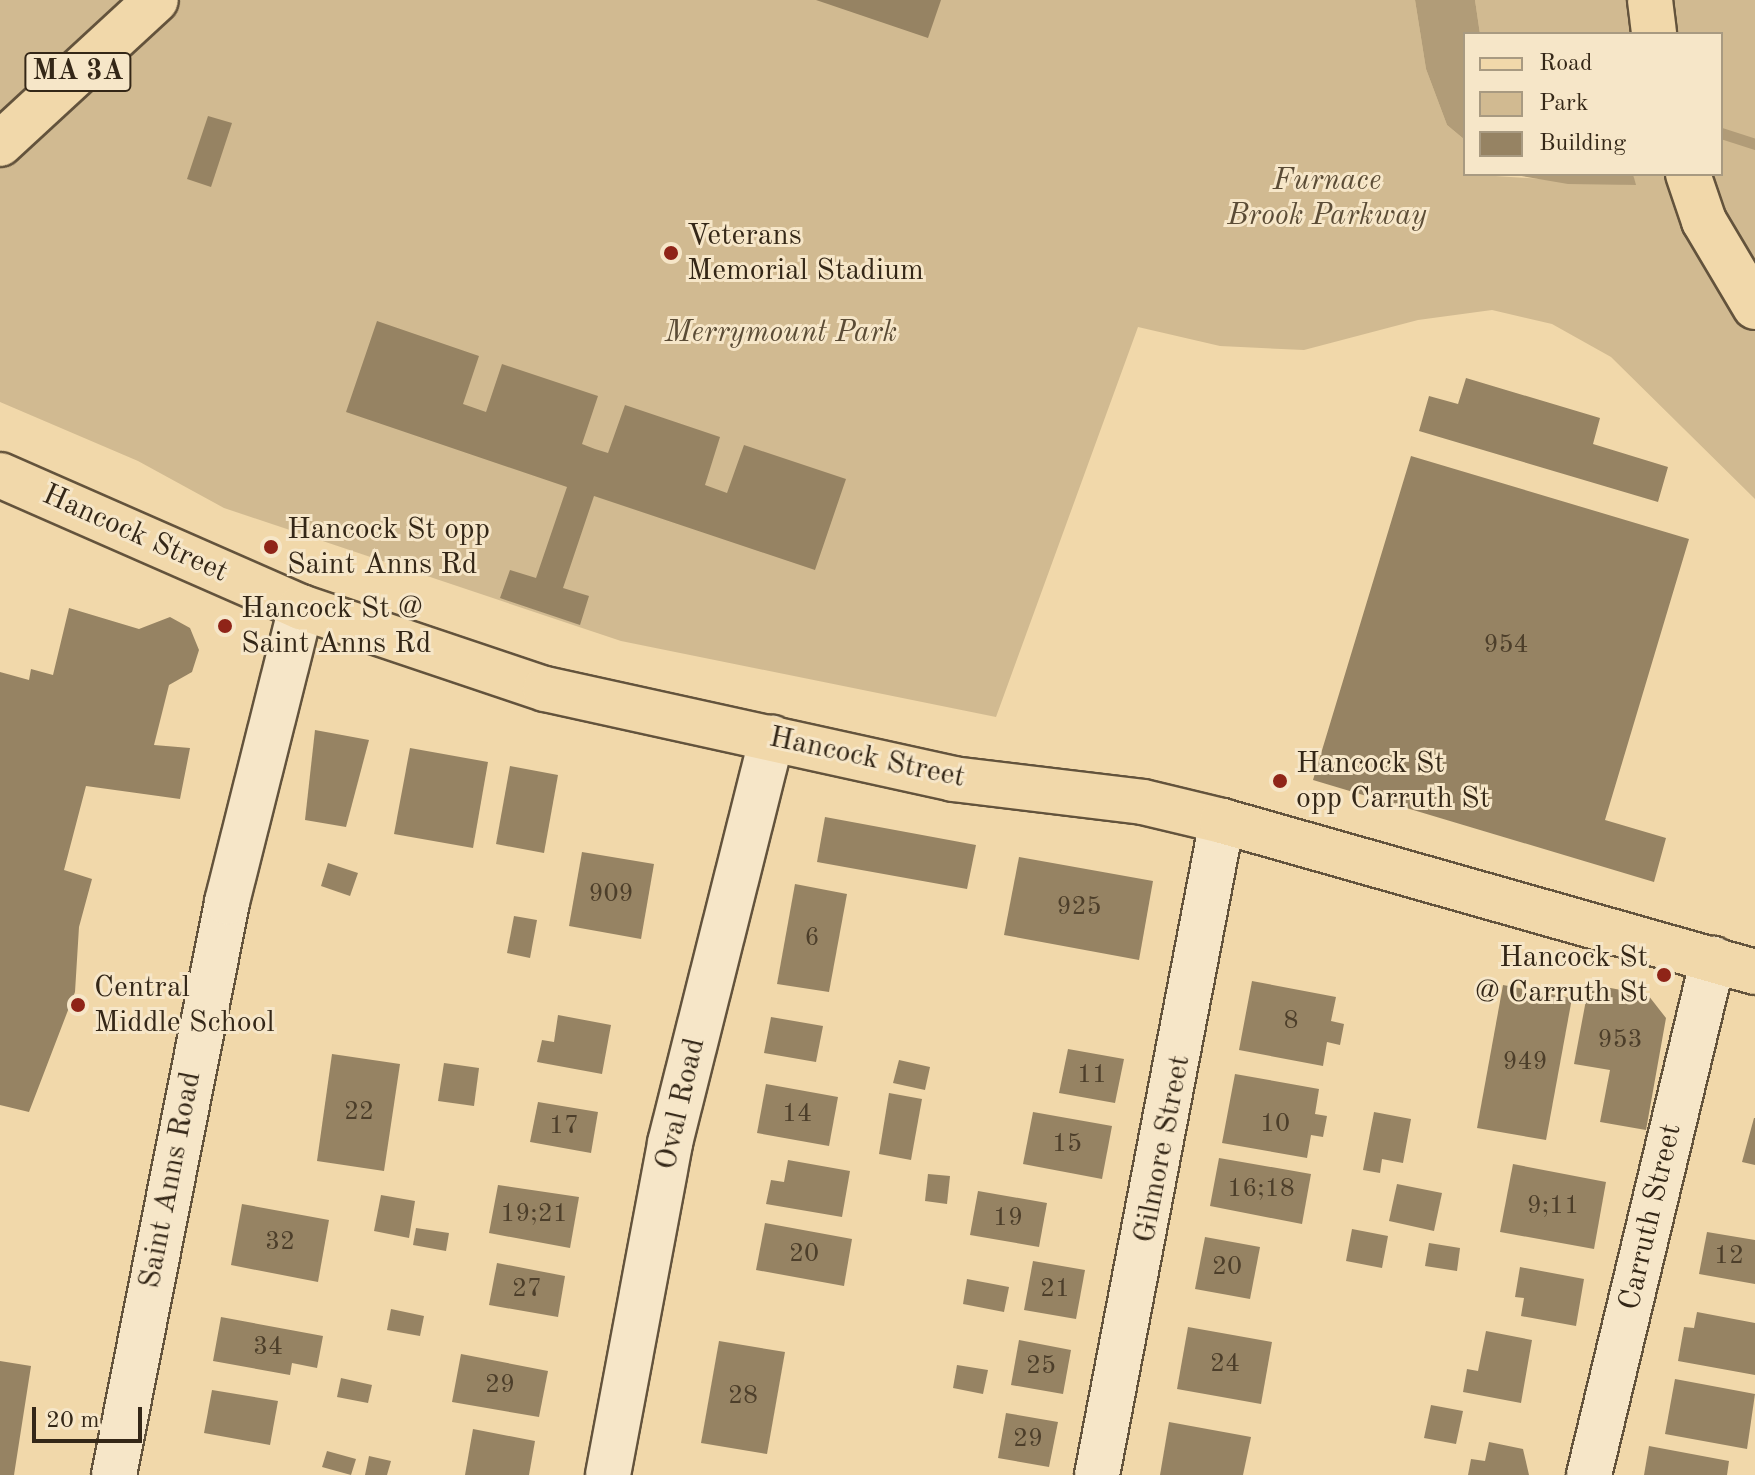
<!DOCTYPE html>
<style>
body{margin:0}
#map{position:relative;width:1755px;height:1475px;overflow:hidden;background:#f1d8aa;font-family:"Old Standard TT",serif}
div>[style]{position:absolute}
.green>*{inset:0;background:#d1ba91}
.water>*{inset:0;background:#b19c78}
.stream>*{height:11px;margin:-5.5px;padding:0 5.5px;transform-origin:5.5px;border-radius:5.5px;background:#b19c78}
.building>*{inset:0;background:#968363}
.roads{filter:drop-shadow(2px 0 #63533c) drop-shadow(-2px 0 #63533c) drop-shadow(0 2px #63533c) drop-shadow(0 -2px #63533c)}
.minor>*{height:44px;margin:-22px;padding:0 22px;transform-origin:22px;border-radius:22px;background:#f6e6c8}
.major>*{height:44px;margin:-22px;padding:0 22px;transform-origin:22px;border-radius:22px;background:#f1d8aa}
.dots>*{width:22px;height:22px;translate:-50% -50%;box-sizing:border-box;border:4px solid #f6e6c8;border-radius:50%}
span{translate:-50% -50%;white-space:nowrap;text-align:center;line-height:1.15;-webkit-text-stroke:6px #f6e6c8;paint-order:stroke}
.number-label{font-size:26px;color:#4c3e2a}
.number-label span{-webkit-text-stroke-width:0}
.shield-label span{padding:2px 6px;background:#f6e6c8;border:2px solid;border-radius:6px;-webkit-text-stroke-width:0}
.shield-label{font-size:28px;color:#342717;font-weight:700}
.park-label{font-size:30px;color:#5b4c36;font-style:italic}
.poi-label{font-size:30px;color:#342717}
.left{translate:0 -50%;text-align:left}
.right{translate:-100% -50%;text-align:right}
.street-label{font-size:30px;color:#342717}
.legend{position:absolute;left:1463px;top:32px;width:260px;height:144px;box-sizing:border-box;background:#f6e6c8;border:2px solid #a89a81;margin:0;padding:10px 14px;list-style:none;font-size:24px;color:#342717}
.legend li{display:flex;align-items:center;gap:16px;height:40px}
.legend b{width:40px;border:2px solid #a89a81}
.scale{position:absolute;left:32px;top:1407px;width:110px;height:36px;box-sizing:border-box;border:4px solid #342717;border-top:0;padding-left:10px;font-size:24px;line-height:28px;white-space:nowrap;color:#342717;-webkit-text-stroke:6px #f6e6c8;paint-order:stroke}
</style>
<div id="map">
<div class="green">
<i style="clip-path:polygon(0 0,1415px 0,1426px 69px,1447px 125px,1465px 140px,1465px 174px,1635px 185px,1633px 174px,1721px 174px,1721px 34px,1480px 34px,1475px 0,1755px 0,1755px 499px,1611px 357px,1552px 324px,1492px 310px,1418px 320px,1304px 350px,1220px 346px,1138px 327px,996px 717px,621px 641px,224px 508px,138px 461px,0 402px)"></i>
</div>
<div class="water">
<i style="clip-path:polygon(1415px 0,1475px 0,1480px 34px,1465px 34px,1465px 140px,1447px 125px,1426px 69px)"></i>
<i style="clip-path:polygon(1510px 174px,1633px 174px,1636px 185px,1568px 184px)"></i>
</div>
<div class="stream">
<i style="left:1721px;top:133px;width:36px;rotate:18deg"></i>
</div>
<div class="building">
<i style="clip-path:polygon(816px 0,941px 0,928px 38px)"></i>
<i style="clip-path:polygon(208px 116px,232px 123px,211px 187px,187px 179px)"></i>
<i style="clip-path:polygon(377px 321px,479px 356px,463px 404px,486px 412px,502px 364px,598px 396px,582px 444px,595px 449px,608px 453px,625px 405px,720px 437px,705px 485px,727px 493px,744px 445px,846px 479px,815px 570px,594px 496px,563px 588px,589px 596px,580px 625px,500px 598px,510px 570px,536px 578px,567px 487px,346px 412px)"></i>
<i style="clip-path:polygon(1466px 378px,1600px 418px,1593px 444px,1668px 467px,1658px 502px,1419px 431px,1429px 396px,1458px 404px)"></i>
<i style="clip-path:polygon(1411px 456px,1689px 539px,1605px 820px,1666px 838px,1654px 882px,1313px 780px)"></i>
<i style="clip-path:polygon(69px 608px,139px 629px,170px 617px,190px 628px,199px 650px,192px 672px,169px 685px,154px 745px,190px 748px,180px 799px,86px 786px,64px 870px,92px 879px,79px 927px,75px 992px,29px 1112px,0 1105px,0 672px,29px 680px,31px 669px,53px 675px)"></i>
<i style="clip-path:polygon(315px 730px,369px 740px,346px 827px,305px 820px)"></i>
<i style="clip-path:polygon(410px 748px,488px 762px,473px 848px,394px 834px)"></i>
<i style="clip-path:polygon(510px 766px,558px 775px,544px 853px,496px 844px)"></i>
<i style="clip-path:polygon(825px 817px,976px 845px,967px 889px,817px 862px)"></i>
<i style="clip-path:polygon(582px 852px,654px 864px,641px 939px,569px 926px)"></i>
<i style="clip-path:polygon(1019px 857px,1153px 881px,1139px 960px,1004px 935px)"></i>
<i style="clip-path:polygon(328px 863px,358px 873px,350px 896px,321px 886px)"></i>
<i style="clip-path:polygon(795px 884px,847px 894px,829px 992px,777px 984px)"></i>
<i style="clip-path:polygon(514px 916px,537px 920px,530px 958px,507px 953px)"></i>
<i style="clip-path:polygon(1252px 981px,1336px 997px,1331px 1021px,1344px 1024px,1340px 1045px,1327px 1042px,1323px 1066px,1239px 1050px)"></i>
<i style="clip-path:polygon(1589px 984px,1648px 995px,1666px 1018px,1646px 1130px,1600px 1122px,1610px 1070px,1574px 1064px)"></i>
<i style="clip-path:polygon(1503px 985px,1572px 998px,1546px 1140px,1477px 1128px)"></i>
<i style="clip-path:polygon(558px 1015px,611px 1025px,602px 1074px,537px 1062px,542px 1040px,554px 1042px)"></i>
<i style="clip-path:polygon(771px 1017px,823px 1026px,816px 1062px,764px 1053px)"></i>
<i style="clip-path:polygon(1068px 1049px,1124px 1059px,1115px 1103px,1059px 1093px)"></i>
<i style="clip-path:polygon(332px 1054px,400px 1064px,384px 1171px,317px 1161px)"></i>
<i style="clip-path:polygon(899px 1060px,930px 1067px,925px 1090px,893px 1083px)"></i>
<i style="clip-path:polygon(444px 1063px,479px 1068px,474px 1106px,438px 1101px)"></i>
<i style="clip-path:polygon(1235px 1074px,1319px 1089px,1315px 1114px,1327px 1116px,1323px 1137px,1311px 1135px,1307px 1158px,1222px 1143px)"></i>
<i style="clip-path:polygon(766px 1084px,838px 1097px,829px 1146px,757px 1133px)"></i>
<i style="clip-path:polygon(889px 1093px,922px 1099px,911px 1160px,879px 1154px)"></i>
<i style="clip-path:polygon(538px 1102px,598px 1112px,591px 1153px,530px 1142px)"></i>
<i style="clip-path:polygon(1033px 1112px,1112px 1126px,1102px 1179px,1023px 1164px)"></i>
<i style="clip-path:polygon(1374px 1112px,1411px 1119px,1403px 1163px,1382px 1159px,1380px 1173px,1363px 1170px)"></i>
<i style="clip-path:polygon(1754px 1118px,1755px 1118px,1755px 1165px,1742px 1162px)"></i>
<i style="clip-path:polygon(1219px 1158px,1311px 1174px,1302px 1224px,1210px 1206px)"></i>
<i style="clip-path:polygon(788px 1160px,850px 1171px,842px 1217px,766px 1204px,771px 1180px,784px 1182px)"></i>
<i style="clip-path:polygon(1513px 1164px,1606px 1182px,1594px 1249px,1500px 1232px)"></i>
<i style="clip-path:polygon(928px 1174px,950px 1176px,947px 1204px,925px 1201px)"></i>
<i style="clip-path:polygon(1397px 1184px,1442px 1193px,1434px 1231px,1389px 1221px)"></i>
<i style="clip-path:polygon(498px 1185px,579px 1197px,570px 1248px,489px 1233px)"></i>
<i style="clip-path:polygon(978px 1191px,1047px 1203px,1039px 1247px,970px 1235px)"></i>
<i style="clip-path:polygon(381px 1195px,415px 1201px,409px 1238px,374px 1231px)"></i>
<i style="clip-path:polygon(242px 1204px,329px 1220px,318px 1282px,231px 1265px)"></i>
<i style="clip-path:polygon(765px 1223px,852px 1239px,844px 1286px,756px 1270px)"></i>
<i style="clip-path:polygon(416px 1228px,449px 1233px,446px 1251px,413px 1245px)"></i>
<i style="clip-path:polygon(1352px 1229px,1388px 1236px,1382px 1268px,1346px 1261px)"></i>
<i style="clip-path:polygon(1707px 1232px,1755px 1240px,1755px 1284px,1699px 1274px)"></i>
<i style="clip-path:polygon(1205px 1237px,1260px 1247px,1250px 1299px,1195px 1289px)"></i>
<i style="clip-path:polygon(1429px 1243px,1460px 1248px,1457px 1271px,1425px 1266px)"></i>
<i style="clip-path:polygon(1033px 1261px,1085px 1270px,1076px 1319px,1024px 1310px)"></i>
<i style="clip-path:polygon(497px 1263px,565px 1276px,558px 1317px,489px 1305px)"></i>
<i style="clip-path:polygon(1520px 1267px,1584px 1279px,1576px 1326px,1521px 1316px,1524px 1298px,1515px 1297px)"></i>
<i style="clip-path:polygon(967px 1279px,1009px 1287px,1004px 1312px,963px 1304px)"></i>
<i style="clip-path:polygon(391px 1309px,424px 1316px,420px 1336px,387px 1330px)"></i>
<i style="clip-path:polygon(1697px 1312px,1755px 1323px,1755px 1375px,1678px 1361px,1684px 1327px,1694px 1328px)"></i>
<i style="clip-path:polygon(221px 1317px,323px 1336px,317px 1368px,292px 1363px,290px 1375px,213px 1361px)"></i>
<i style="clip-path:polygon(1188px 1327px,1272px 1342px,1261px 1404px,1177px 1389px)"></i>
<i style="clip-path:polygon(1486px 1331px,1532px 1340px,1521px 1403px,1463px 1392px,1467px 1369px,1478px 1371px)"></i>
<i style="clip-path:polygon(1019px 1340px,1071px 1350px,1063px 1394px,1011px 1385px)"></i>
<i style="clip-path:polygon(719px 1341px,785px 1352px,767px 1454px,701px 1443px)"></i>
<i style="clip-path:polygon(461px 1354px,548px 1371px,539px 1417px,452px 1402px)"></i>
<i style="clip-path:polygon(0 1361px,31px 1366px,14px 1475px,0 1475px)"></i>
<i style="clip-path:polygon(957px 1365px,988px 1370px,983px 1394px,953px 1388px)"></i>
<i style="clip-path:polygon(341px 1378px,372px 1385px,368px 1403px,337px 1397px)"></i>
<i style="clip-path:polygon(1675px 1379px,1755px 1394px,1747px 1449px,1665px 1434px)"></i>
<i style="clip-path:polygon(212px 1390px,278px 1401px,270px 1445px,204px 1433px)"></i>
<i style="clip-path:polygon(1431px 1405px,1463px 1411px,1456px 1444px,1424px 1438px)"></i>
<i style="clip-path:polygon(1006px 1413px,1058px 1422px,1049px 1467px,998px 1458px)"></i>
<i style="clip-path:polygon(1169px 1422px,1251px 1437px,1243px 1475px,1160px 1475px)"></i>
<i style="clip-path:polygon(473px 1429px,535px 1441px,529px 1475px,465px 1475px)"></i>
<i style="clip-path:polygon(1489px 1442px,1523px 1449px,1529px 1475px,1468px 1475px,1471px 1459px,1485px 1461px)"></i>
<i style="clip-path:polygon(1649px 1446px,1729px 1461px,1727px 1475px,1644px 1475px)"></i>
<i style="clip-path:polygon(327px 1451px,356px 1459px,351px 1475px,322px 1467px)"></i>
<i style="clip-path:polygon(369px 1456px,391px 1461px,387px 1475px,365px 1475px)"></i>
</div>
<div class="roads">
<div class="minor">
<i style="left:114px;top:1475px;width:584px;rotate:-78.84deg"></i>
<i style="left:227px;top:902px;width:304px;rotate:-75.9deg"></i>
<i style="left:608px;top:1475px;width:338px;rotate:-79.4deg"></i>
<i style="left:670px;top:1143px;width:418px;rotate:-75.9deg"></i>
<i style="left:1097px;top:1475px;width:666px;rotate:-79.18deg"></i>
<i style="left:1589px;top:1475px;width:531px;rotate:-76.49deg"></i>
</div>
<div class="major">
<i style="left:1650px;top:0;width:34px;rotate:83deg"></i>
<i style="left:0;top:144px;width:212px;rotate:-42.7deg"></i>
<i style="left:1688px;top:174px;width:50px;rotate:71.2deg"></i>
<i style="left:1704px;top:221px;width:100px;rotate:59.3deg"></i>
<i style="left:0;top:475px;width:329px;rotate:23.7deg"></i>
<i style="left:301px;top:607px;width:257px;rotate:18.6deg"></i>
<i style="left:545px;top:689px;width:418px;rotate:12.4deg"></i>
<i style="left:953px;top:779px;width:191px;rotate:6.9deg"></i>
<i style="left:1143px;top:802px;width:81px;rotate:13.5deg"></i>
<i style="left:1222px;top:821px;width:554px;rotate:15.82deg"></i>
</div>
</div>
<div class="dots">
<i style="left:671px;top:253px;background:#8f2418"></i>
<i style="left:271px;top:547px;background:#8f2418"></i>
<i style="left:225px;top:626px;background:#8f2418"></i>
<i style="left:1280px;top:781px;background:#8f2418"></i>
<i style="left:1664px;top:975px;background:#8f2418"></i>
<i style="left:78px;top:1005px;background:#8f2418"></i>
</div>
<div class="number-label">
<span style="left:1506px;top:646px">954</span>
<span style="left:611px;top:895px">909</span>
<span style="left:1079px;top:908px">925</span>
<span style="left:812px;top:939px">6</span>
<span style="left:1291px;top:1022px">8</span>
<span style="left:1620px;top:1041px">953</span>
<span style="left:1525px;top:1063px">949</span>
<span style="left:1092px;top:1076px">11</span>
<span style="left:359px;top:1113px">22</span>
<span style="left:797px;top:1115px">14</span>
<span style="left:1275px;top:1125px">10</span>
<span style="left:564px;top:1127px">17</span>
<span style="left:1067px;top:1145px">15</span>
<span style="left:1261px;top:1190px">16;18</span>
<span style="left:1553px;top:1207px">9;11</span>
<span style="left:534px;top:1215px">19;21</span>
<span style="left:1008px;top:1219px">19</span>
<span style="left:280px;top:1243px">32</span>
<span style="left:804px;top:1255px">20</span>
<span style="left:1729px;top:1257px">12</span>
<span style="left:1227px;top:1268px">20</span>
<span style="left:527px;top:1290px">27</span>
<span style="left:1055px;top:1290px">21</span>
<span style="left:268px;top:1348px">34</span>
<span style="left:1225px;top:1365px">24</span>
<span style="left:1041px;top:1367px">25</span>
<span style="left:500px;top:1386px">29</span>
<span style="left:743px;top:1397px">28</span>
<span style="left:1028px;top:1440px">29</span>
</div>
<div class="shield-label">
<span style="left:78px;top:72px">MA 3A</span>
</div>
<div class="park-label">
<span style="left:1327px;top:198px">Furnace<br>Brook Parkway</span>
<span style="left:781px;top:333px">Merrymount Park</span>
</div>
<div class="poi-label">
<span class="left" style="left:687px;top:253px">Veterans<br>Memorial Stadium</span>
<span class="left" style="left:287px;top:547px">Hancock St opp<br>Saint Anns Rd</span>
<span class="left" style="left:241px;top:626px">Hancock St @<br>Saint Anns Rd</span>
<span class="left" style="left:1296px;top:781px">Hancock St<br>opp Carruth St</span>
<span class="right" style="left:1648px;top:975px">Hancock St<br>@ Carruth St</span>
<span class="left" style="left:94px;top:1005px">Central<br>Middle School</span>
</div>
<div class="street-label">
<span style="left:135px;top:534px;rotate:24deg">Hancock Street</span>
<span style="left:867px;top:758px;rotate:12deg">Hancock Street</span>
<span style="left:681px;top:1104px;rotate:-77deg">Oval Road</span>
<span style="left:1163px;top:1149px;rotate:-79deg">Gilmore Street</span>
<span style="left:171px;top:1180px;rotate:-79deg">Saint Anns Road</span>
<span style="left:1651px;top:1217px;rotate:-77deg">Carruth Street</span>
</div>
<ul class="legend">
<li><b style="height:10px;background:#f1d8aa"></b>Road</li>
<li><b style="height:22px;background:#d1ba91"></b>Park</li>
<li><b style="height:22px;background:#968363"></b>Building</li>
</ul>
<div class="scale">20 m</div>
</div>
